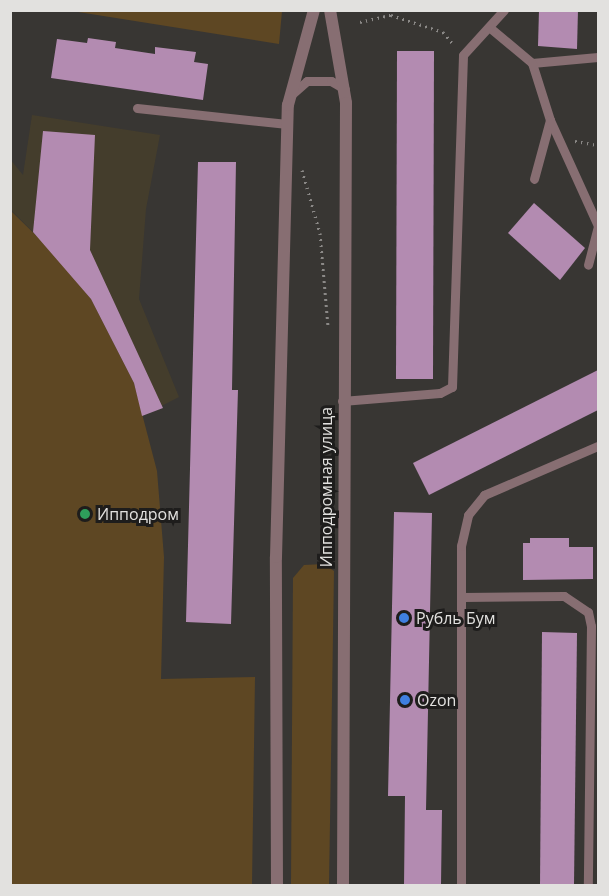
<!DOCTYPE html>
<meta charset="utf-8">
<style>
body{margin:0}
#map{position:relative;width:609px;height:896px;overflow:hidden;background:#383633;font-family:"Open Sans",sans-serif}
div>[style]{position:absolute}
.industrial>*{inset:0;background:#443d2c}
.green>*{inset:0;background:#5e4723}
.building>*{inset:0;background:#b38bb1}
.path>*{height:3px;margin-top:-1.5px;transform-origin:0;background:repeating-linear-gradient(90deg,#8b8987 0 1.5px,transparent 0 6px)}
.service>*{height:9px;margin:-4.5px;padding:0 4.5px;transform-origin:4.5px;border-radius:4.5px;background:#876e72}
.tertiary>*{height:12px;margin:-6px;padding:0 6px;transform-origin:6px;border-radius:6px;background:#876e72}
.dots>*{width:16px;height:16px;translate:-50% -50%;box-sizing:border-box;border:3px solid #1e1d1c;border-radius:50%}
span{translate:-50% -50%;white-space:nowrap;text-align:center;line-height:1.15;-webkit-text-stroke:6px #1e1d1c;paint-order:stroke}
.street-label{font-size:16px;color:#e2e1df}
.poi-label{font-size:16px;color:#e2e1df}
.left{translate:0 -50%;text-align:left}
.frame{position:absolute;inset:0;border:12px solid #e2e1df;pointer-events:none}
</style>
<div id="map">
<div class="industrial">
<i style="clip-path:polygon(32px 115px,160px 135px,146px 209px,139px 299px,179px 397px,142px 416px,134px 383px,51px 250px,11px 210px,10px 159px,23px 175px)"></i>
</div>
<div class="green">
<i style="clip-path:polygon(72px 11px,282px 10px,282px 11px,279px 44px)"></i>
<i style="clip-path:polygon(10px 210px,51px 250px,91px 299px,134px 383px,157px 471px,164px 557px,161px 679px,255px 677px,252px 885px,11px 885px)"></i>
<i style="clip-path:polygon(324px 564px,334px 571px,329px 885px,291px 885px,293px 578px,304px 565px)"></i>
</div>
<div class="building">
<i style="clip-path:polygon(539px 10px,578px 10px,577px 49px,538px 46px)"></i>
<i style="clip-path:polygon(88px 38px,116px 42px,115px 48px,155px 54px,155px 47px,196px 52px,194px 62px,208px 64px,203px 100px,51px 78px,57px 39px,87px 43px)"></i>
<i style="clip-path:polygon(397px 51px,434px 51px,433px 379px,396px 379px)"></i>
<i style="clip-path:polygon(43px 131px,95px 135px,90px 250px,163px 408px,142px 416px,134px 383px,91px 299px,33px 232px)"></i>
<i style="clip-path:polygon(198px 162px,236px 162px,232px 390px,238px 390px,231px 624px,186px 622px)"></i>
<i style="clip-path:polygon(534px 203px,585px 248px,560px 280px,508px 233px)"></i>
<i style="clip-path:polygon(598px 370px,598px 410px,429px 495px,413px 463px)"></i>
<i style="clip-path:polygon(394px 512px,432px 513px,426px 810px,442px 810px,441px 885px,404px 885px,405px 796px,388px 796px)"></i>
<i style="clip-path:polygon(530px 538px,569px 538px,569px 547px,593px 547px,593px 579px,523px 580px,523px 543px,530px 543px)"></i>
<i style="clip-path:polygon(542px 632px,577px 633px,574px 885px,540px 885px)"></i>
</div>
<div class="path">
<i style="left:360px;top:22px;width:32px;rotate:-13deg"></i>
<i style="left:391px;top:15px;width:55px;rotate:18.1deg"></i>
<i style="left:443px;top:32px;width:17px;rotate:50deg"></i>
<i style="left:575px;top:141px;width:23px;rotate:10deg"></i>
<i style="left:302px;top:170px;width:66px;rotate:74.1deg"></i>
<i style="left:320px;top:233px;width:93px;rotate:85.1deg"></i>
</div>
<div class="service">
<i style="left:489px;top:27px;width:56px;rotate:39.9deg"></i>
<i style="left:532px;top:63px;width:66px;rotate:-5.2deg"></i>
<i style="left:532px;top:63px;width:60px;rotate:72.5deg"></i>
<i style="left:550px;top:120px;width:61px;rotate:105.2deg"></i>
<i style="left:292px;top:94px;width:20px;rotate:-41deg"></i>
<i style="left:307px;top:81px;width:24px"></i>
<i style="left:331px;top:81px;width:16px;rotate:30deg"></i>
<i style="left:137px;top:108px;width:151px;rotate:6.1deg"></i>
<i style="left:550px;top:120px;width:116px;rotate:65.6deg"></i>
<i style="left:598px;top:226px;width:40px;rotate:104.4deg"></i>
<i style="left:342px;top:401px;width:98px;rotate:-4.7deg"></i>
<i style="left:440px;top:393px;width:13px;rotate:-27deg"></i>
<i style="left:452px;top:387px;width:332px;rotate:-88.1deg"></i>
<i style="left:463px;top:55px;width:61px;rotate:-47.7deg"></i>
<i style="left:463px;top:597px;width:101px;rotate:-0.6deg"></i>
<i style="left:564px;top:596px;width:29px;rotate:34deg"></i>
<i style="left:588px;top:612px;width:14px;rotate:78deg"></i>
<i style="left:591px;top:626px;width:260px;rotate:90.7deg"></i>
<i style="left:461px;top:886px;width:340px;rotate:-90deg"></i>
<i style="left:461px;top:546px;width:32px;rotate:-77deg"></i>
<i style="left:468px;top:515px;width:26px;rotate:-51deg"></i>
<i style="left:484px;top:495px;width:124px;rotate:-23.3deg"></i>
</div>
<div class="tertiary">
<i style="left:330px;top:10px;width:94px;rotate:80.2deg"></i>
<i style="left:346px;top:103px;width:783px;rotate:90.22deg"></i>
<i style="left:277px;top:886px;width:329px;rotate:-90.2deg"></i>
<i style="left:276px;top:557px;width:452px;rotate:-88.5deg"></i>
<i style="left:288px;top:105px;width:98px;rotate:-74.7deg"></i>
</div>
<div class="dots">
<i style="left:85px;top:514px;background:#2e9e5b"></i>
<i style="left:404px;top:618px;background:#3f7fe0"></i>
<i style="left:405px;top:700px;background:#3f7fe0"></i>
</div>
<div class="street-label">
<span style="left:326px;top:487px;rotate:-90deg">Ипподромная улица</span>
</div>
<div class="poi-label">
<span class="left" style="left:97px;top:514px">Ипподром</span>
<span class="left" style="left:416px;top:618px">Рубль Бум</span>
<span class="left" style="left:417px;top:700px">Ozon</span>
</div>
<div class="frame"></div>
</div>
